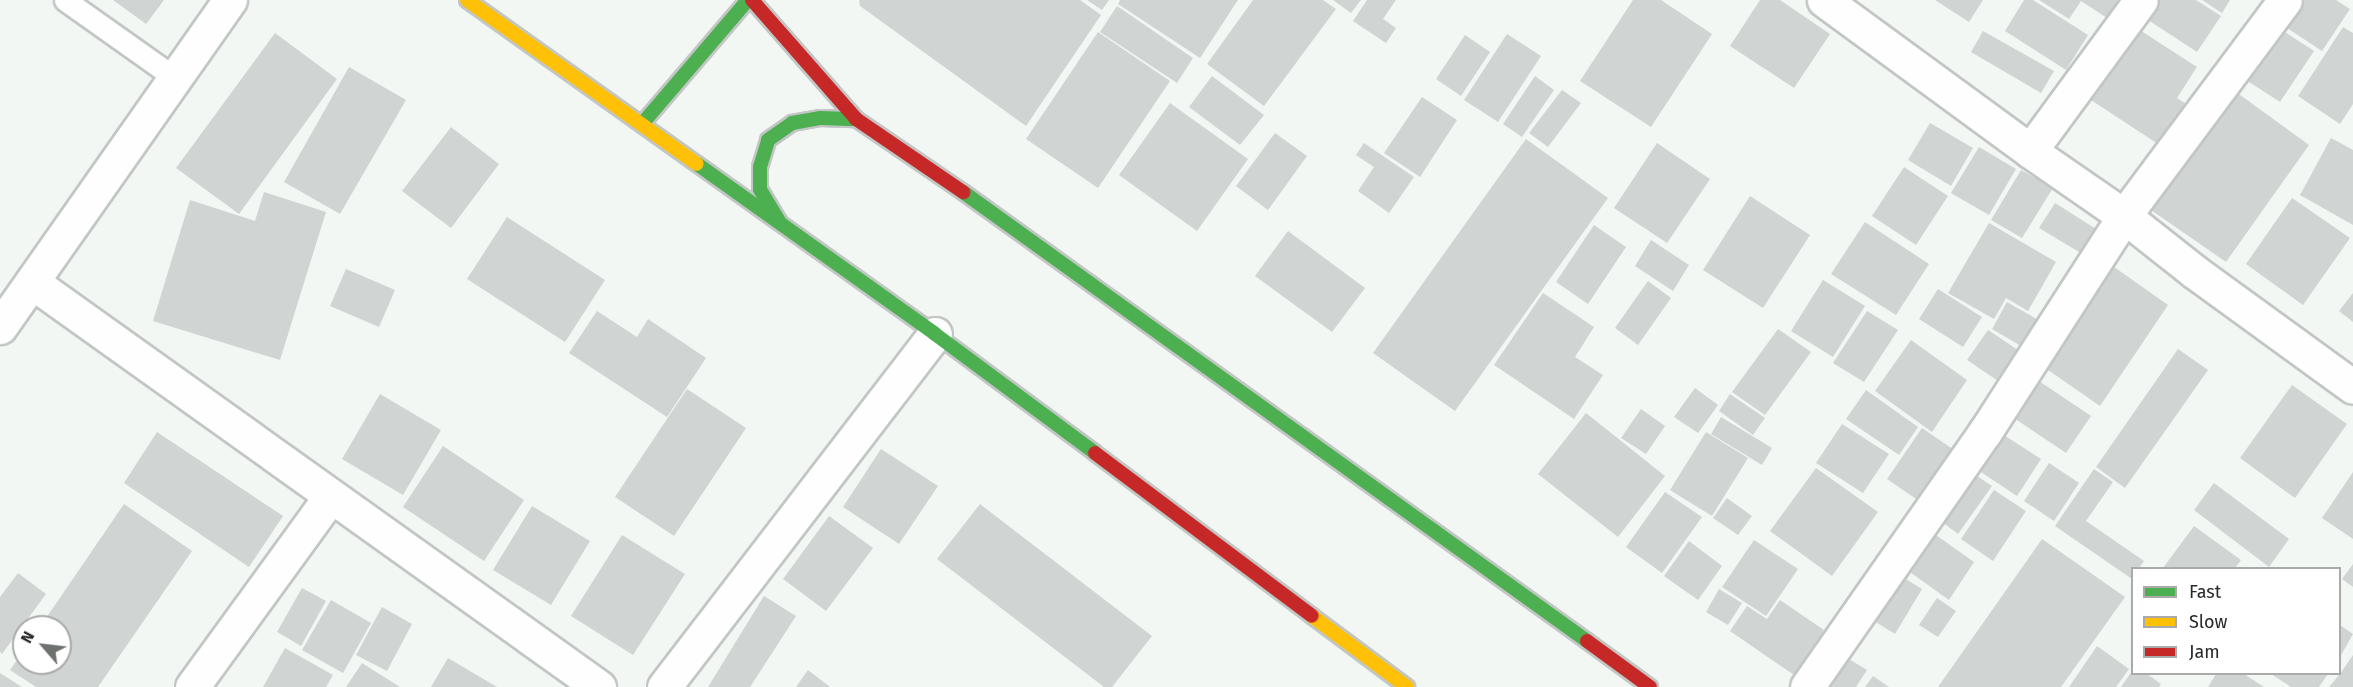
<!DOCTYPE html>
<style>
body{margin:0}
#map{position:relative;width:2353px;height:687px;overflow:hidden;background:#f2f7f4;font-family:"Fira Sans",sans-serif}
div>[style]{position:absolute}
.building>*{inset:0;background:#d0d4d2}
.roads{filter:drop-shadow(2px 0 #c2c6c4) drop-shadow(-2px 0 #c2c6c4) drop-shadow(0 2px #c2c6c4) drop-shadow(0 -2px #c2c6c4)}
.lane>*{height:21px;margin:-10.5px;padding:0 10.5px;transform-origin:10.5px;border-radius:10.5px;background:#fdfefd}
.street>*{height:33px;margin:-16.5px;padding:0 16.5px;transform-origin:16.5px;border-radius:16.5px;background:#fdfefd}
.fast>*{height:14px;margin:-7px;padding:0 7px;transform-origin:7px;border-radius:7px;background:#4caf50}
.slow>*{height:14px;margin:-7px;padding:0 7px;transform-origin:7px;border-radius:7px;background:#ffc107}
.jam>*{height:14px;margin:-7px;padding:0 7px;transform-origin:7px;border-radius:7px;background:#c62828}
span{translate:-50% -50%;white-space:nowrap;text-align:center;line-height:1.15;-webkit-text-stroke:4.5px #fff;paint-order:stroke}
.legend{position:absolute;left:2131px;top:567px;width:210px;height:108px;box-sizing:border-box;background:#fff;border:2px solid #a9aaa9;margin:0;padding:8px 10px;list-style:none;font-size:18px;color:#272a28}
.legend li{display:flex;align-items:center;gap:12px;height:30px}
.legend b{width:30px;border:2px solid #a9aaa9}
.north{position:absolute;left:12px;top:615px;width:60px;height:60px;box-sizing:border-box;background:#fff;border:2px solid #a9aaa9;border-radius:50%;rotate:298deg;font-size:16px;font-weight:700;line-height:24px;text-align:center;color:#272a28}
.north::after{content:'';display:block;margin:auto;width:21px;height:27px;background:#6e726f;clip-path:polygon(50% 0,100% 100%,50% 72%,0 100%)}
</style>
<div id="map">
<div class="building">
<i style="clip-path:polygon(113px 0,164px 0,146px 24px)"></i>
<i style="clip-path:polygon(859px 0,1080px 0,1101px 15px,1026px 126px,860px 6px)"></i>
<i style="clip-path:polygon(1087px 0,1109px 0,1102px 10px)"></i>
<i style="clip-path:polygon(1120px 0,1238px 0,1200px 58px,1118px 4px)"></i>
<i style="clip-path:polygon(1253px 0,1323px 0,1336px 9px,1264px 106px,1207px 64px)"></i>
<i style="clip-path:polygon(1333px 0,1361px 0,1351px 13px)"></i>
<i style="clip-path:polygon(1367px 0,1396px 0,1383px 19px,1396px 28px,1386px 43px,1353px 21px)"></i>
<i style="clip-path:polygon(1633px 0,1661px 0,1712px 34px,1651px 127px,1580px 81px)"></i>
<i style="clip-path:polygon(1760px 0,1780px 0,1830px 34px,1794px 88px,1730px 46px)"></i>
<i style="clip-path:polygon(1935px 0,1983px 0,1969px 22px)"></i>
<i style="clip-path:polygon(2024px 0,2033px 0,2088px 35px,2066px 70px,2005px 31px)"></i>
<i style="clip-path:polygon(2039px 0,2118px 0,2107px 18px,2081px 1px,2069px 19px)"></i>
<i style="clip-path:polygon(2153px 0,2196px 0,2221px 16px,2197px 52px,2142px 16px)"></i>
<i style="clip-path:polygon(2202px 0,2230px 0,2222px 13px)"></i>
<i style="clip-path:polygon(2297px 0,2336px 0,2350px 9px,2322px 51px,2281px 24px)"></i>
<i style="clip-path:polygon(1117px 6px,1193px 58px,1177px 83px,1100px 32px)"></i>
<i style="clip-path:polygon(2135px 27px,2197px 67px,2177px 98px,2185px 103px,2158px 144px,2088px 98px)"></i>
<i style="clip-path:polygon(2277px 27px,2314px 51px,2280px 102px,2243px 78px)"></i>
<i style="clip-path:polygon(2343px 27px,2353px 33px,2353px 104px,2340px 124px,2298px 96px)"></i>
<i style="clip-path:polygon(1983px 31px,2054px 71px,2041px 93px,1971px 52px)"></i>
<i style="clip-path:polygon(1098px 32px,1170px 81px,1098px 188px,1026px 139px)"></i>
<i style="clip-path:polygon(275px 33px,337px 79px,239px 214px,176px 168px)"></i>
<i style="clip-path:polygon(1507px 34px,1541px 56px,1498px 122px,1464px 100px)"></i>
<i style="clip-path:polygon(1465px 35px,1490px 52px,1461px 96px,1436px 79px)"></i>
<i style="clip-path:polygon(349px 67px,406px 100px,340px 214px,284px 182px)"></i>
<i style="clip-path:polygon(1212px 76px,1264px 115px,1240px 145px,1189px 107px)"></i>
<i style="clip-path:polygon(1535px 76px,1554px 90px,1522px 137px,1503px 124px)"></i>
<i style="clip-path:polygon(2232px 89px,2309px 145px,2226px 262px,2148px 208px)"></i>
<i style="clip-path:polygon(1562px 90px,1581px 103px,1548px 147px,1529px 133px)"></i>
<i style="clip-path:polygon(1422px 97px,1457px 120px,1420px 177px,1384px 153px)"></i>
<i style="clip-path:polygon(1170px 103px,1248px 159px,1197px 231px,1119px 175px)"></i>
<i style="clip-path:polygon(1930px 123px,1973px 148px,1951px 186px,1908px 160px)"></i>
<i style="clip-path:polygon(451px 127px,499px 164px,451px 228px,402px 191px)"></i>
<i style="clip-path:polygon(1275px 133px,1307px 156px,1268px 210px,1236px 186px)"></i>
<i style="clip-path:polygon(2331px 138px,2353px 150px,2353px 225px,2300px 195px)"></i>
<i style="clip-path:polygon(1526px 139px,1608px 198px,1455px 411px,1373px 353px)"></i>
<i style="clip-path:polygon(1364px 143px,1414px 177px,1389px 213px,1358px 191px,1374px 167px,1356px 155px)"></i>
<i style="clip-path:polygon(1657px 143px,1710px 179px,1667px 243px,1614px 208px)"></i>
<i style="clip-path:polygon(1979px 147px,2016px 169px,1989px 215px,1951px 193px)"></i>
<i style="clip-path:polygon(1904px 167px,1948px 196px,1916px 245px,1872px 216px)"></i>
<i style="clip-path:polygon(2021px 170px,2053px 188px,2022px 238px,1991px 220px)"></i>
<i style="clip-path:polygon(264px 192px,326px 212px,280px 360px,153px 321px,190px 200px,255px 221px)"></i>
<i style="clip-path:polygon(1750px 196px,1810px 235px,1763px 308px,1703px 270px)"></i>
<i style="clip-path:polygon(2292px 198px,2350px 238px,2303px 305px,2246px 264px)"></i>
<i style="clip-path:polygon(2055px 203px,2104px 234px,2089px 258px,2039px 228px)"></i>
<i style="clip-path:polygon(507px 217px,605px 280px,565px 342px,467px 279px)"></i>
<i style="clip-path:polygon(1865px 222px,1929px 264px,1896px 315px,1831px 274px)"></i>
<i style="clip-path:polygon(1989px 223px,2056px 262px,2028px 311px,2006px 298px,1994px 319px,1948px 293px)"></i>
<i style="clip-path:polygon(1594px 225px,1626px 247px,1588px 304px,1556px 282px)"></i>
<i style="clip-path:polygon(1288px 231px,1365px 288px,1332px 332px,1255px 276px)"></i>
<i style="clip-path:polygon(1651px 240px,1689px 265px,1673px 291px,1635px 266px)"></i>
<i style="clip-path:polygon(2107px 262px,2168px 305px,2100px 406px,2038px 363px)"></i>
<i style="clip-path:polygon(346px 269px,395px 290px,379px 327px,330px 306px)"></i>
<i style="clip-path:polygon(1823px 280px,1865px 306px,1833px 357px,1791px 331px)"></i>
<i style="clip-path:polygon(1648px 281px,1671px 298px,1638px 345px,1615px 328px)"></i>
<i style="clip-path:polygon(1938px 289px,1982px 317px,1963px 347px,1919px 319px)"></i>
<i style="clip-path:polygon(1543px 293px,1594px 327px,1575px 357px,1603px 375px,1574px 419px,1494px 365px)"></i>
<i style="clip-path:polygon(2353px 293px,2353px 322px,2339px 311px)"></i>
<i style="clip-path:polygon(2007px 302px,2042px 322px,2026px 349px,1992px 329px)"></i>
<i style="clip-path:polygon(597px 311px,637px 337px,648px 319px,706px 358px,667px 417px,569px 353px)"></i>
<i style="clip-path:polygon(1867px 311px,1898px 330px,1864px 382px,1833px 363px)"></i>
<i style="clip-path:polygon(1778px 329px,1811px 352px,1765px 415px,1732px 392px)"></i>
<i style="clip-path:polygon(1988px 330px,2024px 354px,2004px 385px,1967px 360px)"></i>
<i style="clip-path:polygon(1911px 340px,1967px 380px,1932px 432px,1875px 391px)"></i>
<i style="clip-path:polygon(2178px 349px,2208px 370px,2125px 488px,2096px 467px)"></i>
<i style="clip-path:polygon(2033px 377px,2091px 416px,2066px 453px,2008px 414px)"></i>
<i style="clip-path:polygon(2292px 385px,2347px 424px,2295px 498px,2240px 458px)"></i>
<i style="clip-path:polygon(1695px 388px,1718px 405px,1698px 433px,1674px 417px)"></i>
<i style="clip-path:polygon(687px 389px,746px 428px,674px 536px,615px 497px)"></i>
<i style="clip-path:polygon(1866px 390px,1918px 427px,1899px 455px,1846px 419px)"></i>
<i style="clip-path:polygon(380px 394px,441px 430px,403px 495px,342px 459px)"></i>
<i style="clip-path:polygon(1730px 394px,1765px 418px,1753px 435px,1719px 411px)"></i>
<i style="clip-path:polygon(1641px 409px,1665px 426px,1646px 454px,1621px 438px)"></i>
<i style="clip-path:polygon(1586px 413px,1665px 476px,1618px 537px,1538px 474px)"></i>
<i style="clip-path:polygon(1721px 417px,1772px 448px,1762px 465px,1711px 434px)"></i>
<i style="clip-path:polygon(1842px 424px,1889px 454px,1863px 493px,1816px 463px)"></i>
<i style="clip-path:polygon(1922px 428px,1957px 452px,1922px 503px,1887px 479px)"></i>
<i style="clip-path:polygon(1996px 430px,2041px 459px,2017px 496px,1972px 466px)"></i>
<i style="clip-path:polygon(157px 432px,283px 516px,249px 567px,124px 483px)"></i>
<i style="clip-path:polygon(1706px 432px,1748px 458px,1712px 516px,1670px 490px)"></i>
<i style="clip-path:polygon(443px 446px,524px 500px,484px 561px,403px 507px)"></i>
<i style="clip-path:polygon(881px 449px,938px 486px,899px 544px,843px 507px)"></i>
<i style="clip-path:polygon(2049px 463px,2079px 483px,2054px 521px,2024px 501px)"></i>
<i style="clip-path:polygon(1816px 468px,1878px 512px,1832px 576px,1770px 531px)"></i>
<i style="clip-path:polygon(1967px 469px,1992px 486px,1958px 534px,1934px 516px)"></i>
<i style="clip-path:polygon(2094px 469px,2113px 482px,2086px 521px,2144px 561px,2139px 568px,2132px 568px,2132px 579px,2055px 526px)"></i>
<i style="clip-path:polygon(2353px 472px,2353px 539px,2322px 518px)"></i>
<i style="clip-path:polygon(2214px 483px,2289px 539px,2269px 567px,2194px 510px)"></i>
<i style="clip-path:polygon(1994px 490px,2026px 511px,1993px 561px,1961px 539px)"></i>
<i style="clip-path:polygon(1665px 492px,1702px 517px,1662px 573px,1626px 547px)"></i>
<i style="clip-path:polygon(1727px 498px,1752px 516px,1738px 535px,1713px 518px)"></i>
<i style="clip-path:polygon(124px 504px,192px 551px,98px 687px,36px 687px,10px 670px,24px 650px,24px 663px,60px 663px,60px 627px,40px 627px)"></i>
<i style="clip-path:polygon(980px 504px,1152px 636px,1112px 687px,1104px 687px,937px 559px)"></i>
<i style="clip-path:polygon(532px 506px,590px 541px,551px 605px,493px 570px)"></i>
<i style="clip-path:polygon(829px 516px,873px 548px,826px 611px,783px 579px)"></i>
<i style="clip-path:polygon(2194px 526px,2241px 560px,2235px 568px,2163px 568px)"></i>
<i style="clip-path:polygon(1926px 528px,1974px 562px,1949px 600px,1900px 565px)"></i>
<i style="clip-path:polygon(622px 535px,685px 574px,633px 655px,571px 616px)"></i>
<i style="clip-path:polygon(2042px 539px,2125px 597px,2061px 687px,1938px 687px)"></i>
<i style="clip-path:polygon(1754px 540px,1798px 569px,1766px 616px,1722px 587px)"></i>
<i style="clip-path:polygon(1689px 541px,1722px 566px,1698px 600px,1664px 576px)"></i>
<i style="clip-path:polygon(2353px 564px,2353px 587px,2342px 579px)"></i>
<i style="clip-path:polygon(1893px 571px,1922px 589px,1895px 634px,1866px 616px)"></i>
<i style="clip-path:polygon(18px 573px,46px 594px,2px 654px,0 652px,0 597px)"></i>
<i style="clip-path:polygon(302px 588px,326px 601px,301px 646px,277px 632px)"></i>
<i style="clip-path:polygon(1719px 589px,1742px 603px,1728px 625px,1706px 612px)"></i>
<i style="clip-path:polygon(764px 596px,796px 616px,750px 687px,708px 687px)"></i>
<i style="clip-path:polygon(1937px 598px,1956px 611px,1938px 637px,1919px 625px)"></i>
<i style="clip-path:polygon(331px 600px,371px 623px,343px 673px,302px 650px)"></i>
<i style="clip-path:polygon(1780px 600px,1824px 630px,1794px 675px,1730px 631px,1747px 606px,1767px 619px)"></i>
<i style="clip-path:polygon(382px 607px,412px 624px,387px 671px,356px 655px)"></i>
<i style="clip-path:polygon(2340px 625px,2353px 634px,2340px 657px)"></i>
<i style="clip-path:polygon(2097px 646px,2129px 669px,2116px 687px,2069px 687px)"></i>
<i style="clip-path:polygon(285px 648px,333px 675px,326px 687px,263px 687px)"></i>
<i style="clip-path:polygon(1836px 651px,1867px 670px,1856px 687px,1827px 687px)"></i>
<i style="clip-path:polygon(2353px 655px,2353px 687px,2329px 687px,2340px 674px)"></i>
<i style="clip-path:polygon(448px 658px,497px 687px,431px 687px)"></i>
<i style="clip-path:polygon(362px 663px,400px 687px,346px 687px)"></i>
<i style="clip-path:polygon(808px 670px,830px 687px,796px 687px)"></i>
<i style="clip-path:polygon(2132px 671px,2132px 674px,2147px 674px,2161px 684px,2159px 687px,2121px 687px)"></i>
<i style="clip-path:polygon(0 673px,22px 687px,0 687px)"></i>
<i style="clip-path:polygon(2216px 674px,2244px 674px,2264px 687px,2208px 687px)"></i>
<i style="clip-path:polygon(2271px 674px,2328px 674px,2319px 687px,2291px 687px)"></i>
<i style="clip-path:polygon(1873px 676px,1889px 687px,1865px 687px)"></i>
</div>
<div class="roads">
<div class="lane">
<i style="left:65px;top:0;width:135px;rotate:35.3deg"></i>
</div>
<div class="street">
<i style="left:1824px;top:0;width:255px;rotate:36.2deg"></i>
<i style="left:2030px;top:151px;width:114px;rotate:34.7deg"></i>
<i style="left:2124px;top:216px;width:90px;rotate:38.3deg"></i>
<i style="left:2195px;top:272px;width:195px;rotate:36deg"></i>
<i style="left:2030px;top:151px;width:187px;rotate:-53.7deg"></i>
<i style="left:32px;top:282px;width:697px;rotate:35.54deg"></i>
<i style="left:0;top:327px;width:400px;rotate:-54.9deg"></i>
<i style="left:192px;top:687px;width:236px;rotate:-54deg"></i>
<i style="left:664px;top:687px;width:445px;rotate:-52.5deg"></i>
<i style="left:1807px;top:687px;width:311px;rotate:-55.1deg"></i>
<i style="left:1985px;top:432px;width:257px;rotate:-57.2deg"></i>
<i style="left:2124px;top:216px;width:269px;rotate:-53.3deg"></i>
</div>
<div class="fast">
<i style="left:642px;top:124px;width:163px;rotate:-49.5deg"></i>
<i style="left:697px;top:164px;width:292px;rotate:35.5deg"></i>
<i style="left:935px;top:334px;width:199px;rotate:36.6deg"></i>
<i style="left:963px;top:192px;width:769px;rotate:35.74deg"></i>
<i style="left:779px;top:221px;width:37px;rotate:-121deg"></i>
<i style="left:760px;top:189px;width:22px;rotate:-90deg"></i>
<i style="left:760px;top:167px;width:28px;rotate:-73deg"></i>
<i style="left:768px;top:140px;width:29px;rotate:-35deg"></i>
<i style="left:792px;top:123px;width:28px;rotate:-10deg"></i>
<i style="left:820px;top:118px;width:36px;rotate:2deg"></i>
</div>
<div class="slow">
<i style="left:467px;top:0;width:282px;rotate:35.5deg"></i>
<i style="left:1312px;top:616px;width:119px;rotate:36.8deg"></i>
</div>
<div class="jam">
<i style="left:752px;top:0;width:158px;rotate:48.8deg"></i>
<i style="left:856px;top:119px;width:130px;rotate:34.3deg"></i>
<i style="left:1095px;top:453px;width:271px;rotate:36.9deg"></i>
<i style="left:1587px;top:641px;width:78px;rotate:36.1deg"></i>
</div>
</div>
<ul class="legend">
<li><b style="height:8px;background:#4caf50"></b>Fast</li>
<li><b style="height:8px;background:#ffc107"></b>Slow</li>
<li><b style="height:8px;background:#c62828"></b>Jam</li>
</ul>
<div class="north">N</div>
</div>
